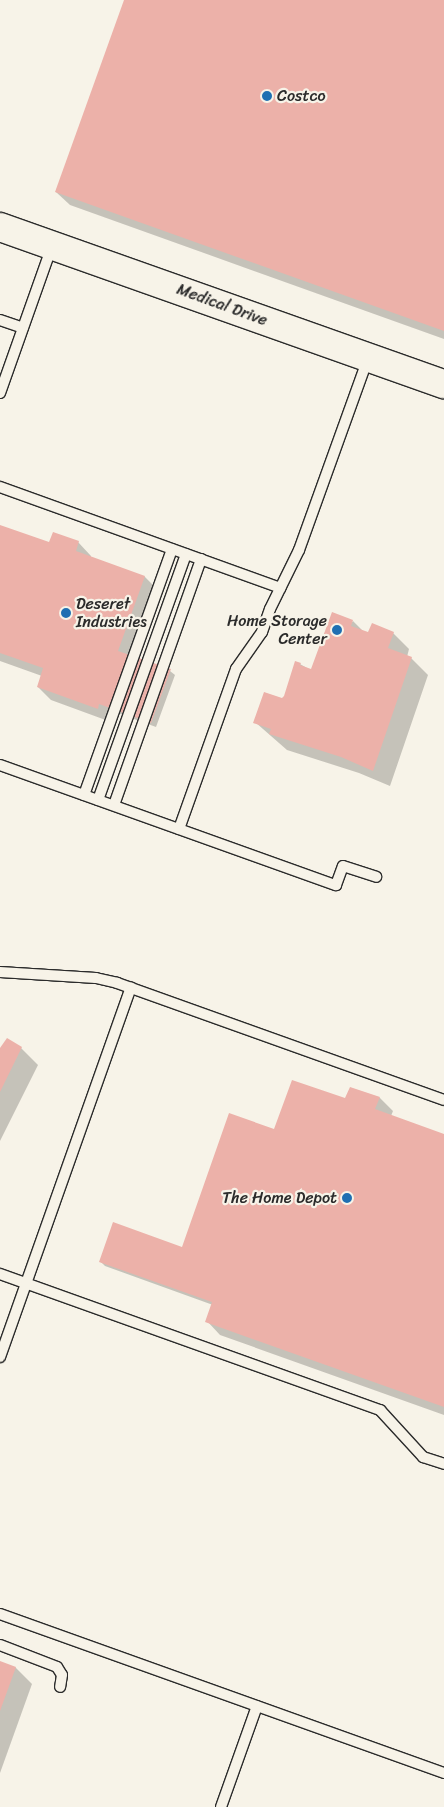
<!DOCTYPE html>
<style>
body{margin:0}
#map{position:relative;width:444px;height:1807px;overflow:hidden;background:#f7f3e8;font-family:Sriracha,sans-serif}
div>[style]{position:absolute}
.shadow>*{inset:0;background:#0003}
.building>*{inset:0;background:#ecb1a9}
.roads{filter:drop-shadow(1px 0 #2b2b2b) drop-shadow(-1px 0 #2b2b2b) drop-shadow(0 1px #2b2b2b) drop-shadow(0 -1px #2b2b2b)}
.lane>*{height:10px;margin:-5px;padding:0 5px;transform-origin:5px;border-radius:5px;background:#f7f3e8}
.secondary>*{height:28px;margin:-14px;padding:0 14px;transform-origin:14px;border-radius:14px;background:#f7f3e8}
.dots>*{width:14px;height:14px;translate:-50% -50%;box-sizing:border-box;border:2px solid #f7f3e8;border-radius:50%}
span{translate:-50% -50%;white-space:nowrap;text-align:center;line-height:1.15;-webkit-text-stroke:4.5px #f7f3e8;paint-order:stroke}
.poi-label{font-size:16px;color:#2b2b2b}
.left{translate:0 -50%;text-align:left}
.right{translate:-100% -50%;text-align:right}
.street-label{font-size:16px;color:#2b2b2b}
</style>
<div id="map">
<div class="shadow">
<i style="clip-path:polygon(125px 0,444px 0,444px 339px,70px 205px,56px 192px)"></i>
<i style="clip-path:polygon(0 526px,50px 544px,78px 542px,91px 556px,91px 558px,145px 577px,158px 590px,134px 658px,170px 671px,175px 675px,156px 727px,115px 712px,111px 722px,51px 700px,38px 687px,42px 676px,0 661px)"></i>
<i style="clip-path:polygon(353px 621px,364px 632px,393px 633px,409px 649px,407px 657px,411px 658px,428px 675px,390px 786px,359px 773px,287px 750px,255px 722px,285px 697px,300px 664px,312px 671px)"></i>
<i style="clip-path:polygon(21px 1048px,38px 1065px,0 1141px,0 1050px)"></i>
<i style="clip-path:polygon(380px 1098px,393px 1111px,391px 1116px,444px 1135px,444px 1415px,220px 1335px,207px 1321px,213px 1305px,105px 1266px,101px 1262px,182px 1249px,274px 1130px,346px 1100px)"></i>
<i style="clip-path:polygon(0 1662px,16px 1668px,32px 1684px,0 1773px)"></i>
</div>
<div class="building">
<i style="clip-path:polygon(124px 0,444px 0,444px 331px,55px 192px)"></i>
<i style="clip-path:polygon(0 525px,49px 542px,53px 532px,79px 541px,76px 551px,145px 576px,118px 651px,171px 669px,151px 723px,99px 704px,98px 709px,37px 687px,43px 668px,0 653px)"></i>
<i style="clip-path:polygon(332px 612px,353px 620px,351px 626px,368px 632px,372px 623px,394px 632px,388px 648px,412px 657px,373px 771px,341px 757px,269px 734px,271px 729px,253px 723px,264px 692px,282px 698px,284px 696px,295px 661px,301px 663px,300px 665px,311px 669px)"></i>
<i style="clip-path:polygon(7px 1038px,22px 1047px,0 1092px,0 1048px)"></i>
<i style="clip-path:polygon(292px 1080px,345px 1098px,350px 1087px,380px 1097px,375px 1109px,444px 1134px,444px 1407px,205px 1322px,212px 1302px,99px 1262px,113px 1222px,182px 1247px,229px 1113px,274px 1129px)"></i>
<i style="clip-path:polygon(0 1661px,16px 1667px,0 1711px)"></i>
</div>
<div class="roads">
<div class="lane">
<i style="left:0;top:320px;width:24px;rotate:19deg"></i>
<i style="left:0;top:393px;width:156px;rotate:-70.5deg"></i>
<i style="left:0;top:487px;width:298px;rotate:19.8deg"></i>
<i style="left:0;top:765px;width:357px;rotate:19.7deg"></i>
<i style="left:336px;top:885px;width:20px;rotate:-70deg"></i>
<i style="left:343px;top:866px;width:35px;rotate:18deg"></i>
<i style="left:84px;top:795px;width:261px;rotate:-70.3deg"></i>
<i style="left:98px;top:800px;width:261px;rotate:-70.3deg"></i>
<i style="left:114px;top:805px;width:261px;rotate:-70.5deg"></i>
<i style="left:179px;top:829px;width:170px;rotate:-70.4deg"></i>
<i style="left:236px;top:669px;width:45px;rotate:-54.9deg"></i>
<i style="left:262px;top:632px;width:24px;rotate:-71deg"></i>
<i style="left:270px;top:609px;width:66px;rotate:-63.8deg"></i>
<i style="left:299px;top:550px;width:204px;rotate:-70.2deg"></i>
<i style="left:0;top:972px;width:96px;rotate:3.6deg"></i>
<i style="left:96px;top:978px;width:22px;rotate:13deg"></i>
<i style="left:117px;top:983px;width:347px;rotate:19.7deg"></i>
<i style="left:0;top:1274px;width:404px;rotate:19.7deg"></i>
<i style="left:380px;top:1410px;width:64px;rotate:47.5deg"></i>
<i style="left:423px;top:1457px;width:22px;rotate:18deg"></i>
<i style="left:0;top:1357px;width:392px;rotate:-70.5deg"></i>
<i style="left:0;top:1614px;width:472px;rotate:19.7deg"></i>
<i style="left:0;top:1645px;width:61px;rotate:21.1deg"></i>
<i style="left:57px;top:1667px;width:9px;rotate:58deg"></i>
<i style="left:62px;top:1675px;width:12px;rotate:99deg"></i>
<i style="left:221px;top:1807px;width:107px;rotate:-70.4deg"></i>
</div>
<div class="secondary">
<i style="left:0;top:227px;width:471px;rotate:19.5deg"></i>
</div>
</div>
<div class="dots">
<i style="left:267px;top:96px;background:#1f6fb2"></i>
<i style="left:66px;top:613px;background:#1f6fb2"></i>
<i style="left:337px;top:630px;background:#1f6fb2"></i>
<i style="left:347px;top:1198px;background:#1f6fb2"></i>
</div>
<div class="poi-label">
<span class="left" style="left:277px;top:96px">Costco</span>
<span class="left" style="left:76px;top:613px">Deseret<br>Industries</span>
<span class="right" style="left:327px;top:630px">Home Storage<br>Center</span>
<span class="right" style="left:337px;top:1198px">The Home Depot</span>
</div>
<div class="street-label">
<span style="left:222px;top:305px;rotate:20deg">Medical Drive</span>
</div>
</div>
